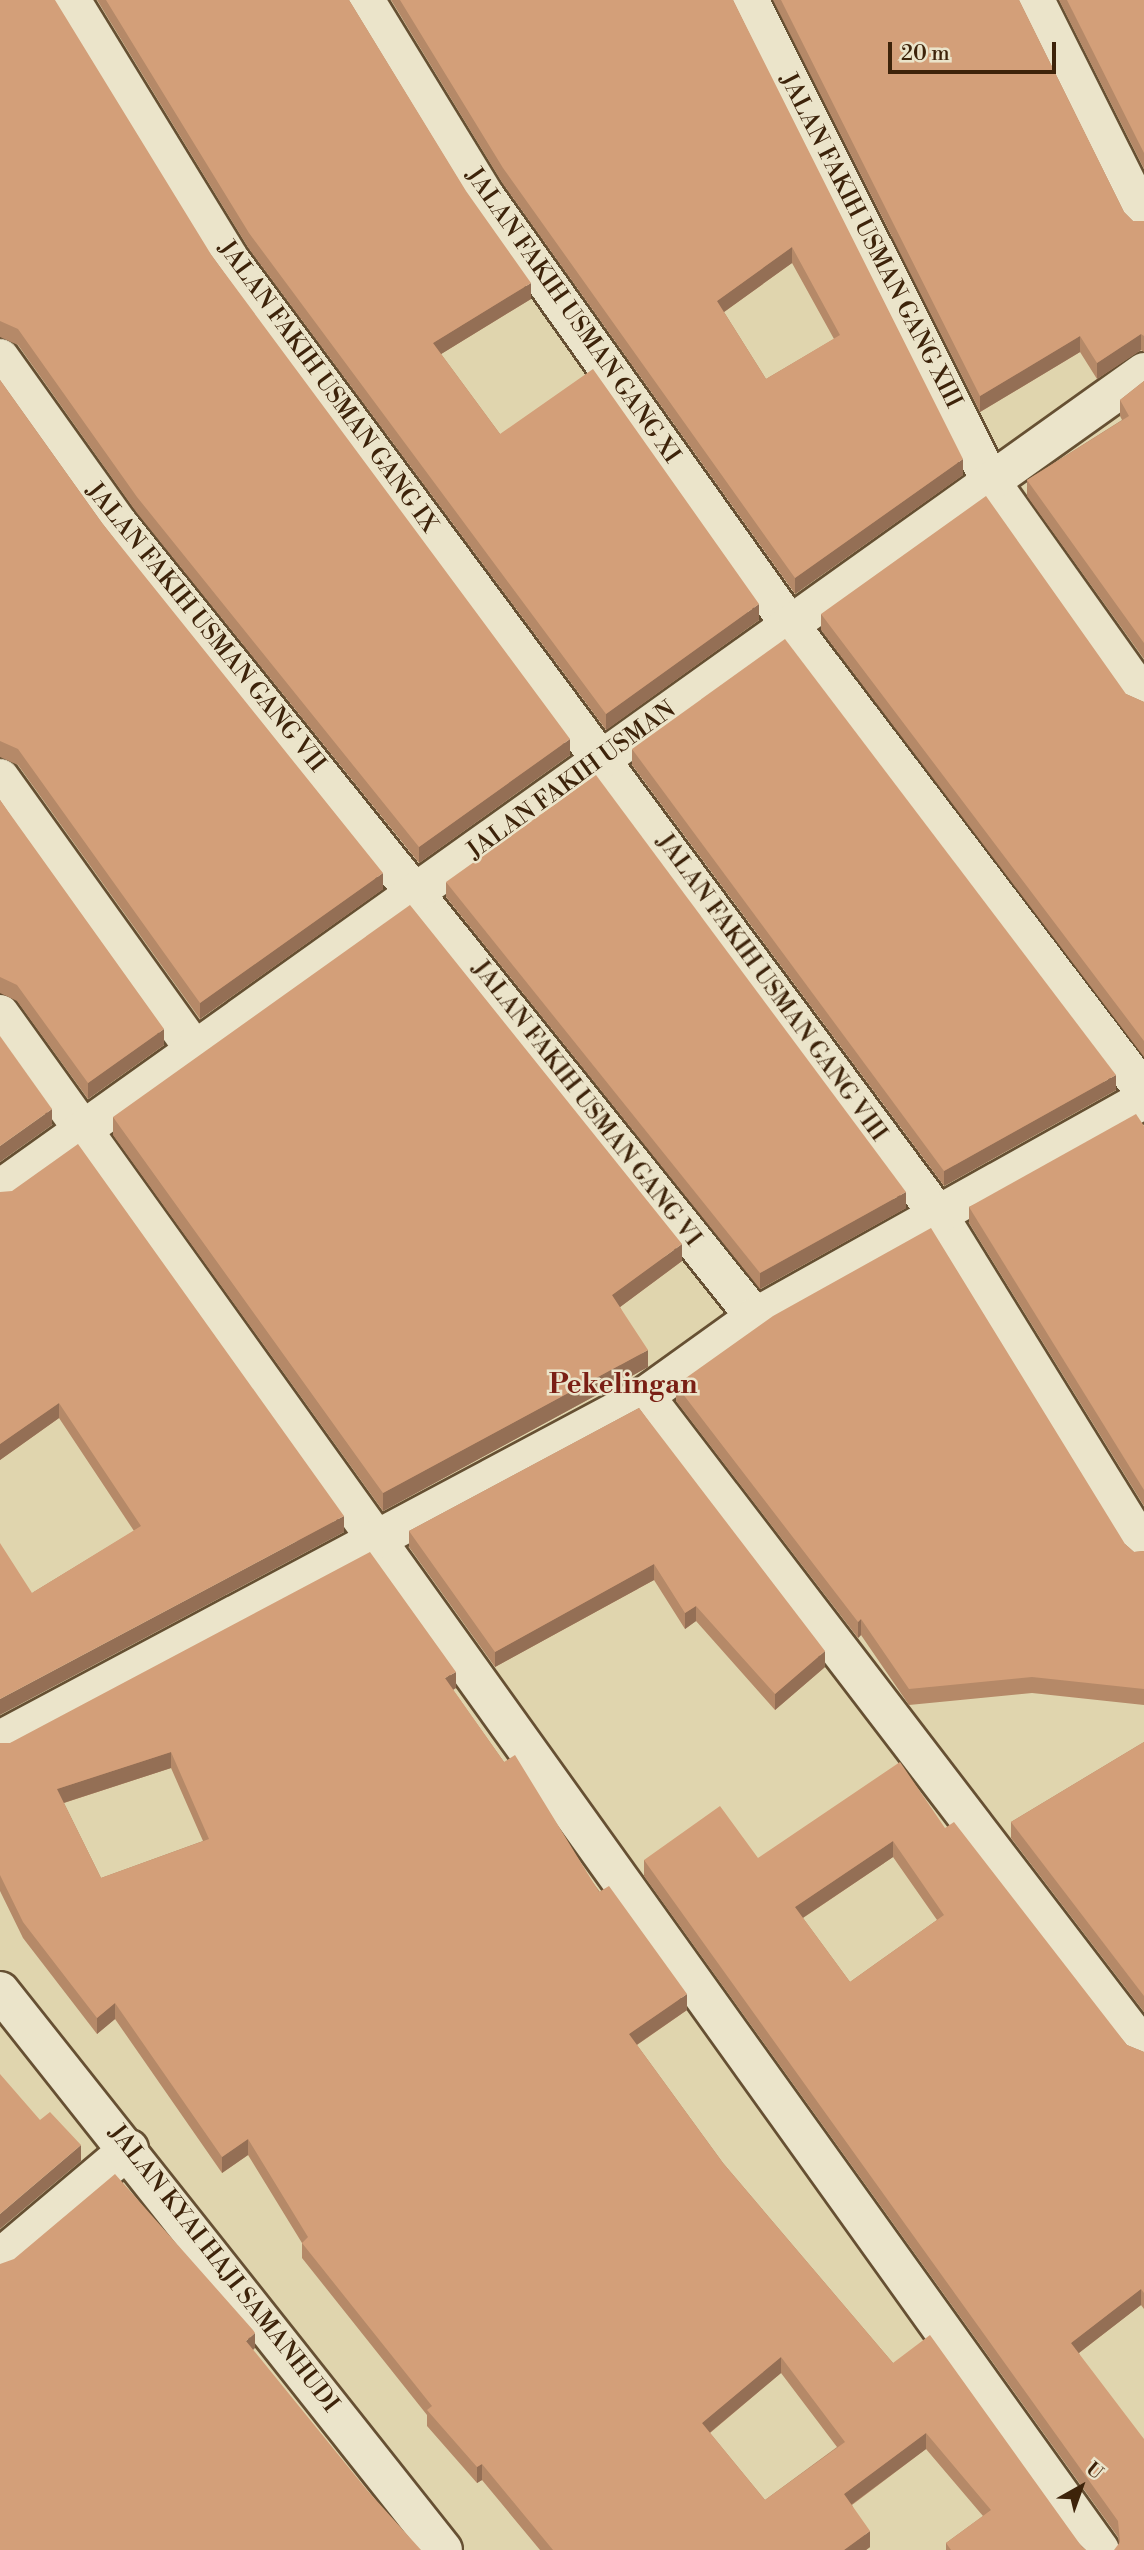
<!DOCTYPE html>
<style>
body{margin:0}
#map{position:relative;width:1144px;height:2550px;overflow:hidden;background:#e0d5ae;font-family:"Libre Bodoni",serif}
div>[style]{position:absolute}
.roads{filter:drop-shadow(2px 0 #665033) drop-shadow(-2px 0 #665033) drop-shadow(0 2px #665033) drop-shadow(0 -2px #665033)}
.minor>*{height:38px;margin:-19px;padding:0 19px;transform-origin:19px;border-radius:19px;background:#ebe4ca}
.secondary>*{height:38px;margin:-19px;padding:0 19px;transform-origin:19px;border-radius:19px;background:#ebe4ca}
.wall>*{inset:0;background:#b58968}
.shaded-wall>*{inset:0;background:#946f55}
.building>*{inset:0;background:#d39f79}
span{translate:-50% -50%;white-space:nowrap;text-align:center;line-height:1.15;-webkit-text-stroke:5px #ebe4ca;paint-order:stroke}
.street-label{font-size:24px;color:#3d230a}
.quarter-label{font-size:28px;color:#7a1f14;font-weight:700}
.north{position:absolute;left:1046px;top:2452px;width:70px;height:70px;-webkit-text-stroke:5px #ebe4ca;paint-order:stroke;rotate:40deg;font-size:19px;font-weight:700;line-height:28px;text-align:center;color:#3d230a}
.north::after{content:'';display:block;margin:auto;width:24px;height:32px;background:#3d230a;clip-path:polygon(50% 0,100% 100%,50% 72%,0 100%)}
.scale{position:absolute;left:888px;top:42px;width:168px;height:32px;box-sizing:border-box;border:4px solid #3d230a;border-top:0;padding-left:9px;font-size:21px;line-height:24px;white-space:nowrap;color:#3d230a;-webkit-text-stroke:5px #ebe4ca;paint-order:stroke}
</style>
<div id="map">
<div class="roads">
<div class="minor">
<i style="left:71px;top:0;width:306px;rotate:58.5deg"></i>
<i style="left:231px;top:261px;width:1189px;rotate:53.45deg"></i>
<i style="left:939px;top:1216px;width:390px;rotate:58.3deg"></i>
<i style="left:365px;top:0;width:230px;rotate:58.5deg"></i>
<i style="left:485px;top:196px;width:526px;rotate:54.59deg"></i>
<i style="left:790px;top:625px;width:585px;rotate:52.78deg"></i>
<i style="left:749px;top:0;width:539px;rotate:63.34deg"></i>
<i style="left:991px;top:482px;width:264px;rotate:54.6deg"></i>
<i style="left:1035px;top:0;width:244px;rotate:63.4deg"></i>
<i style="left:0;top:358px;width:206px;rotate:54.5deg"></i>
<i style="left:120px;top:526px;width:1014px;rotate:51.24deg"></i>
<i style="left:0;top:778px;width:335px;rotate:54.4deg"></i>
<i style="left:0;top:1014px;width:1889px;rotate:54.39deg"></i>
<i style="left:0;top:1189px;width:1406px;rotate:-35.53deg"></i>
<i style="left:645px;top:1396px;width:821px;rotate:52.57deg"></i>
<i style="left:0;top:1740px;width:731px;rotate:-28.07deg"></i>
<i style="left:645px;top:1396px;width:135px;rotate:-35.7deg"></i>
<i style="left:755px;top:1317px;width:445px;rotate:-29.2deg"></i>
<i style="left:0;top:2258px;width:169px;rotate:-40.2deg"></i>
</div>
<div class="secondary">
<i style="left:0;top:1991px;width:713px;rotate:51.6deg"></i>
</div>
</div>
<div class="wall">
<i style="clip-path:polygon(0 0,212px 256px,570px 755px,419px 863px,137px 513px,18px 345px,0 337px)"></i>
<i style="clip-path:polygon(97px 0,349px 0,531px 299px,441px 354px,500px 434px,759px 620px,606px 730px,249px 249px)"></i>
<i style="clip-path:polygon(evenodd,391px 0,733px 0,963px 475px,795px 594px,503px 184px,391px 0,792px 263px,834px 339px,766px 379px,724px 312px,792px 263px)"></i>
<i style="clip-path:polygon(773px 0,1019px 0,1124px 212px,1133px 221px,1144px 221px,1144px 352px,1141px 350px,1097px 379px,1080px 352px,980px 412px)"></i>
<i style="clip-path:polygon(1059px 0,1144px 0,1144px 169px)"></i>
<i style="clip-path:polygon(0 380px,102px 523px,383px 889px,200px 1019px,18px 765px,0 757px)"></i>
<i style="clip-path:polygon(1144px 381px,1144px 659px,1027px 496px,1027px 480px,1122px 420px,1120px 416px,1120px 400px)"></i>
<i style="clip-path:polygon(821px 614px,1126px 694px,1144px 702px,1144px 1057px,821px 630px)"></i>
<i style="clip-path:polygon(632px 749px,1116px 1090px,944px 1186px,632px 765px)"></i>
<i style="clip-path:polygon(0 800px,164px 1045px,88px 1099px,17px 1001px,0 993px)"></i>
<i style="clip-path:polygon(446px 882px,906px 1208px,760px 1289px,446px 897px)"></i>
<i style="clip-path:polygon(113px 1117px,682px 1261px,620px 1307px,648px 1367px,383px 1511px,113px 1135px)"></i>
<i style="clip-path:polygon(1144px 1126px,1144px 1506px,969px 1223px,969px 1207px)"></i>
<i style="clip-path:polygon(0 1192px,344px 1532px,32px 1593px,134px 1531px,59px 1418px,0 1460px)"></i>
<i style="clip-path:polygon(676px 1385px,1125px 1544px,1134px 1552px,1144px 1551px,1144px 1705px,1032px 1693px,909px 1705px,861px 1635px,858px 1638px,676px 1401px)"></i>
<i style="clip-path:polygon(639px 1408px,825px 1667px,775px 1710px,696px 1621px,685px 1629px,654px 1580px,495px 1667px,409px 1547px,409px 1531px)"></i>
<i style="clip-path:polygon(evenodd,456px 1688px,453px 1690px,504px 1762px,687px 2010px,637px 2045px,723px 2163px,893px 2363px,1086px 2550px,946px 2550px,946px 2543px,983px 2516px,926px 2449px,852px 2505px,870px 2547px,866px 2550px,540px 2550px,482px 2480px,477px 2483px,427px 2426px,427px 2415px,302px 2258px,302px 2243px,248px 2155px,222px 2173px,115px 2019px,97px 2034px,23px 1938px,0 1891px,0 1743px,10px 1743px,456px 1688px,171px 1768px,203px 1841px,101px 1878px,64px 1803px,171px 1768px,456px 1688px,781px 2373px,837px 2447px,765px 2500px,710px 2433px,781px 2373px)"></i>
<i style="clip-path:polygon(1144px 1742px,1144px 2012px,1011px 1838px,1011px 1822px)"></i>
<i style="clip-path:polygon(evenodd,945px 1828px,1127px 2045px,1144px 2052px,1144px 2309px,1141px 2305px,1079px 2353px,1144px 2550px,1119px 2544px,1118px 2537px,644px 1876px,644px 1860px,758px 1858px,945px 1828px,893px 1857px,937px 1920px,850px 1982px,803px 1918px,893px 1857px)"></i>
</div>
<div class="shaded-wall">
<i style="clip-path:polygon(792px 247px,792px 263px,717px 317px,717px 301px)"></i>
<i style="clip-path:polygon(531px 283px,531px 299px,433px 359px,433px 343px)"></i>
<i style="clip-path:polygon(1141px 334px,1141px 350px,1097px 379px,1097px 363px)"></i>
<i style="clip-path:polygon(1080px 336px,1080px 352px,980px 412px,980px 396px)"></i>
<i style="clip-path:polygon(963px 459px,963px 475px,795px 594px,795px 578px)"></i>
<i style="clip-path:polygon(759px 604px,759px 620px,606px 730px,606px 714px)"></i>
<i style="clip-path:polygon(570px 739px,570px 755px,419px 863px,419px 847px)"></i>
<i style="clip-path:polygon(383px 873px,383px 889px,200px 1019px,200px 1003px)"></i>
<i style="clip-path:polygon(164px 1029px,164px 1045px,88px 1099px,88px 1083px)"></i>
<i style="clip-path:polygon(1116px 1075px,1116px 1090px,944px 1186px,944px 1171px)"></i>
<i style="clip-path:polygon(52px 1109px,52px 1125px,0 1162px,0 1146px)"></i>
<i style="clip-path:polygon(906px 1192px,906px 1208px,760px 1289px,760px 1273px)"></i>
<i style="clip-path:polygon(682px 1244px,682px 1261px,612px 1313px,612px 1295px)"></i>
<i style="clip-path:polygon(648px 1350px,648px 1367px,383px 1511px,383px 1493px)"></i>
<i style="clip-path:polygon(59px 1403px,59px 1418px,0 1460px,0 1444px)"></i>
<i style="clip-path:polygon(344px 1516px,344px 1532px,0 1715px,0 1699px)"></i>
<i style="clip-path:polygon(654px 1564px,654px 1580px,495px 1667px,495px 1652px)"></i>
<i style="clip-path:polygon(696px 1606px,696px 1621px,685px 1629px,685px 1613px)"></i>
<i style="clip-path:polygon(861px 1619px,861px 1635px,858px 1638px,858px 1622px)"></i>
<i style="clip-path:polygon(825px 1651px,825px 1667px,775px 1710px,775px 1694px)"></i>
<i style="clip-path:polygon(456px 1672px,456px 1688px,445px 1694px,445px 1678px)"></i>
<i style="clip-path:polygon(171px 1752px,171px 1768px,57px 1805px,57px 1789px)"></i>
<i style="clip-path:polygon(893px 1841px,893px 1857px,795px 1923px,795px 1907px)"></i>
<i style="clip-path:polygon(687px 1994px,687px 2010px,629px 2050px,629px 2034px)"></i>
<i style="clip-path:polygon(115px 2003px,115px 2019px,97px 2034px,97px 2018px)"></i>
<i style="clip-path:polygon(248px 2139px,248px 2155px,222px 2173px,222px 2157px)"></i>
<i style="clip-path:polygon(81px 2145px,81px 2161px,0 2229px,0 2214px)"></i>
<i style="clip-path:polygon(1141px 2289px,1141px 2305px,1071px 2359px,1071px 2343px)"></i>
<i style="clip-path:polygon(255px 2333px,255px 2348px,246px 2357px,246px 2341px)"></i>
<i style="clip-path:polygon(781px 2357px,781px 2373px,702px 2439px,702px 2423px)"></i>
<i style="clip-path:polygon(926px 2433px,926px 2449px,844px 2510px,844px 2494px)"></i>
<i style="clip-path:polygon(482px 2464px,482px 2480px,477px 2483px,477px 2467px)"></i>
<i style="clip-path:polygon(870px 2531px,870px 2547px,866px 2550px,844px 2550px)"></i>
</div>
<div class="building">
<i style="clip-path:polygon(0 0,55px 0,212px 256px,570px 739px,419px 847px,137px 497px,18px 329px,0 321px)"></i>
<i style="clip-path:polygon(106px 0,349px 0,466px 191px,531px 283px,433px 343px,500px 434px,593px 369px,759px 604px,606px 714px,249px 233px)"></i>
<i style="clip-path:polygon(evenodd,400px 0,733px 0,963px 459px,795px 578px,503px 168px,400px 0,792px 247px,840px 335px,766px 379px,717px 301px,792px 247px)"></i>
<i style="clip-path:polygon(781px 0,1019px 0,1124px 212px,1133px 221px,1144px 221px,1144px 336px,1141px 334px,1097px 363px,1080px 336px,980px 396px)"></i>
<i style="clip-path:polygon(1067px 0,1144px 0,1144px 153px)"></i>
<i style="clip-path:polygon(0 380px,102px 523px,383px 873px,200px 1003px,18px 749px,0 741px)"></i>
<i style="clip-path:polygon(1144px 381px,1144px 643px,1027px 480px,1129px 416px,1120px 400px)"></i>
<i style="clip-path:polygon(986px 496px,1126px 694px,1144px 702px,1144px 1041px,821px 614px)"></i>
<i style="clip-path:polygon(785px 639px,1116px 1075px,944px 1171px,632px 749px)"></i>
<i style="clip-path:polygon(596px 775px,906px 1192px,760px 1273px,446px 882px)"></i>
<i style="clip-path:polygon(0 800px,164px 1029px,88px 1083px,17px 985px,0 977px)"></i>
<i style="clip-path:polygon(410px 905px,682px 1244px,612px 1295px,648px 1350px,383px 1493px,113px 1117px)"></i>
<i style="clip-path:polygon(0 1036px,52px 1109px,0 1146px)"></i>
<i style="clip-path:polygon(1136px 1114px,1144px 1126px,1144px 1490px,969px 1207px)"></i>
<i style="clip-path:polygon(78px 1144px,344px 1516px,0 1699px,0 1543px,32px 1593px,141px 1526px,59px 1403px,0 1444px,0 1192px,12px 1191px)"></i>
<i style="clip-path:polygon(931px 1228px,1125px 1544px,1134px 1552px,1144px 1551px,1144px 1689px,1032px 1677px,909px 1689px,861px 1619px,858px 1622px,676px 1385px,773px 1316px)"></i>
<i style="clip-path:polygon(639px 1408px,825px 1651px,775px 1694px,696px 1606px,685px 1613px,654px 1564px,495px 1652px,409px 1531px)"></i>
<i style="clip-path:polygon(evenodd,370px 1552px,456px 1672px,445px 1678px,504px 1762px,515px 1755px,599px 1892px,609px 1886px,687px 1994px,629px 2034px,723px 2163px,893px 2363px,930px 2335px,1082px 2547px,1086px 2550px,951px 2550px,946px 2543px,991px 2510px,926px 2433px,844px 2494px,870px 2531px,844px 2550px,553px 2550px,482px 2464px,477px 2467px,427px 2410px,432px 2406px,302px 2243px,308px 2237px,248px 2139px,222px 2157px,115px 2003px,97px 2018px,23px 1922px,0 1875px,0 1743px,10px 1743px,370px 1552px,171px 1752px,209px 1839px,101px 1878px,57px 1789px,171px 1752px,370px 1552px,781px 2357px,845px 2442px,765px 2500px,702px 2423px,781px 2357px)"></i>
<i style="clip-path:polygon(1144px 1742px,1144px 1996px,1011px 1822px)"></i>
<i style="clip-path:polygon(evenodd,900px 1762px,945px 1828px,954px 1822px,1127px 2045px,1144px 2052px,1144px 2293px,1141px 2289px,1071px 2343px,1144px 2439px,1144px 2550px,1114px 2550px,1120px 2542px,1118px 2521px,644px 1860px,720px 1806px,758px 1858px,900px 1762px,893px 1841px,944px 1915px,850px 1982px,795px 1907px,893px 1841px)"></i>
<i style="clip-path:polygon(0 2074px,40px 2120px,50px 2112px,81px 2145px,0 2214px)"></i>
<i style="clip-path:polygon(115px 2174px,253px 2330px,255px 2333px,246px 2341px,367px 2490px,421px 2550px,0 2550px,0 2264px,14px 2259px)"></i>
</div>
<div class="street-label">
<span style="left:870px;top:241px;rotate:63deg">JALAN FAKIH USMAN GANG XIII</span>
<span style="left:572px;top:316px;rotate:55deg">JALAN FAKIH USMAN GANG XI</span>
<span style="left:327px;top:387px;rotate:54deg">JALAN FAKIH USMAN GANG IX</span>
<span style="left:205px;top:628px;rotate:51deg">JALAN FAKIH USMAN GANG VII</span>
<span style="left:572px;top:781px;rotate:-36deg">JALAN FAKIH USMAN</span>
<span style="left:771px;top:988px;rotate:54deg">JALAN FAKIH USMAN GANG VIII</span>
<span style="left:586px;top:1104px;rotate:52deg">JALAN FAKIH USMAN GANG VI</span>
<span style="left:223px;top:2269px;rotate:52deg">JALAN KYAI HAJI SAMANHUDI</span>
</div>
<div class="quarter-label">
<span style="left:623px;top:1385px">Pekelingan</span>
</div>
<div class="north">U</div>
<div class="scale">20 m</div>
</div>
